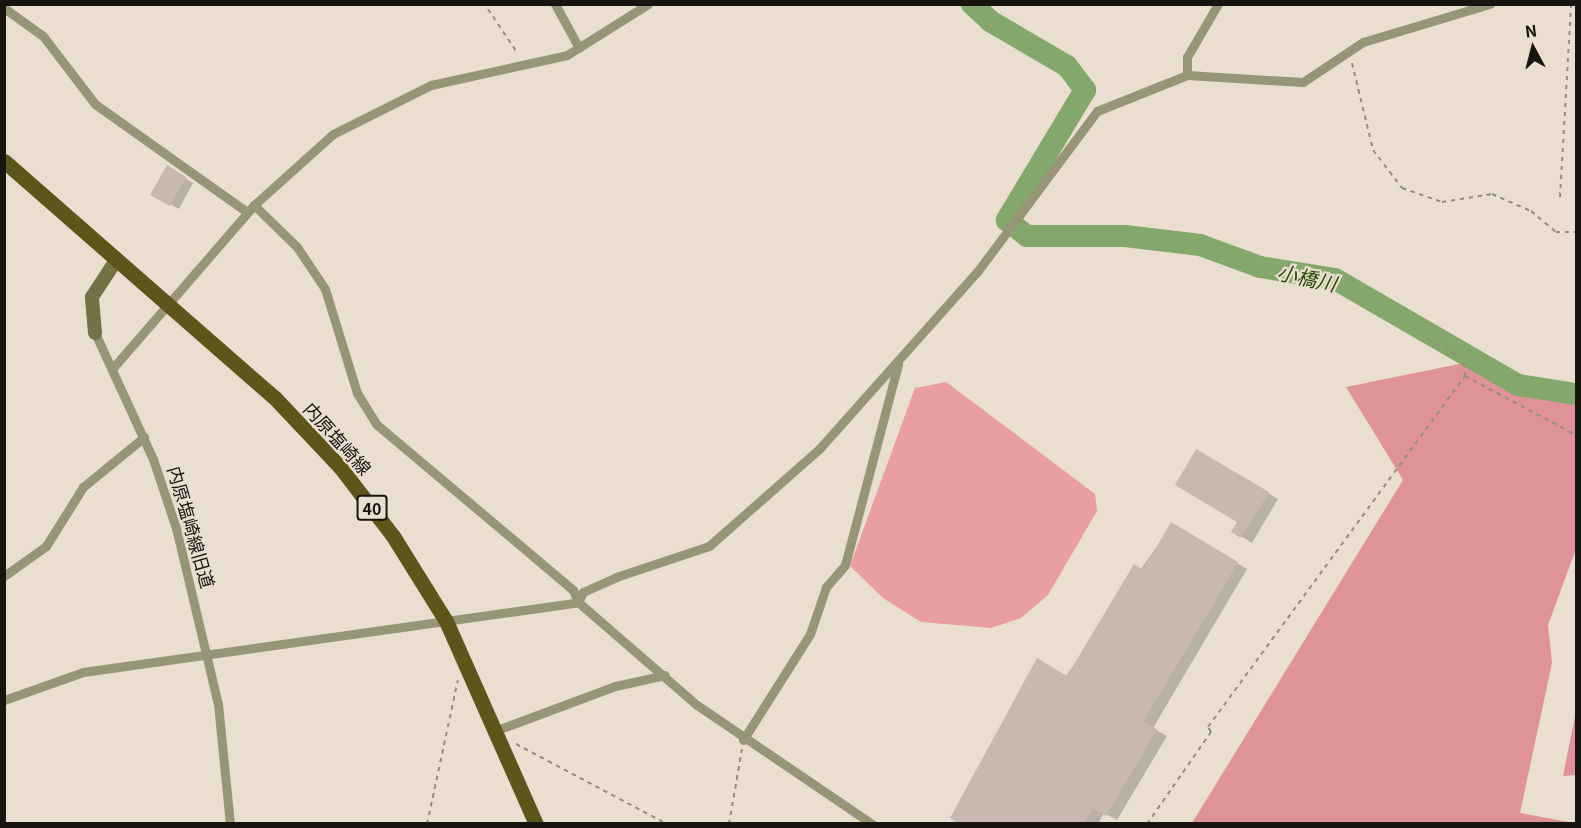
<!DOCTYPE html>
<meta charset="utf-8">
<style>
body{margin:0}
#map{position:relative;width:1581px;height:828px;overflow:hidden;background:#e9ded0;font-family:Georgia,"Noto Sans JP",serif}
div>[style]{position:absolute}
.green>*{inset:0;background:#e99ea2}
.forest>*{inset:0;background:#e09397}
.shadow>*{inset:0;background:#0003}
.river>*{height:22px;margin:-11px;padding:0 11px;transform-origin:11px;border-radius:11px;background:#84a86b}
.building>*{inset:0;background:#c9b8b0}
.path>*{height:2px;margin-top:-1px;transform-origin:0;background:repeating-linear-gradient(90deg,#948c82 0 4.5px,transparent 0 9px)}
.street>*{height:9px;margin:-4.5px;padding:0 4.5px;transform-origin:4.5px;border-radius:4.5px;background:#979577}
.secondary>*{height:14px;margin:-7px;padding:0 7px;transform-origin:7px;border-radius:7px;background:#747144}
.primary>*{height:15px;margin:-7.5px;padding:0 7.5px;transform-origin:7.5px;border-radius:7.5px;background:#5c561b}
span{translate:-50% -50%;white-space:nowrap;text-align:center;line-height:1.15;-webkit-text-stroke:4.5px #e9ded0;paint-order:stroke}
.shield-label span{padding:2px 4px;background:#e9ded0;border:2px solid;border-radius:4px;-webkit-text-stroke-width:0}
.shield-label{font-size:16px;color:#181410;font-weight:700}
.street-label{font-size:18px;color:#181410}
.water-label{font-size:20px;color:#274805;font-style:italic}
.frame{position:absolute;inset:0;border:6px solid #181410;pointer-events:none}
.north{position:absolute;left:1503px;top:18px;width:60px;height:60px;-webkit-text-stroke:4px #e9ded0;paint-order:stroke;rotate:353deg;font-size:16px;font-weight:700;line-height:24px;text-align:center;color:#181410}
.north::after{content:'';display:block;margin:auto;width:21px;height:27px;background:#181410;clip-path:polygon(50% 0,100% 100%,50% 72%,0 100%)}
</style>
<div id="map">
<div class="green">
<i style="clip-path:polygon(946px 382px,1095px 494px,1097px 511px,1048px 595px,1021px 618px,991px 628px,921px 622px,883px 598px,850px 566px,915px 388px)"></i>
</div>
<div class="forest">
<i style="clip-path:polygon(1464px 363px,1576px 404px,1576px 549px,1548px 625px,1552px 663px,1520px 813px,1574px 823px,1192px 823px,1403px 480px,1346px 387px)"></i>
<i style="clip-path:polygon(1576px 711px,1576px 775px,1563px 776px)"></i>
</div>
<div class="shadow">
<i style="clip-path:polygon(167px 167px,193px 183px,179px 209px,152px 194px)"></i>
<i style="clip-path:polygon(1196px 451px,1278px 499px,1252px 543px,1233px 531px,1239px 521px)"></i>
<i style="clip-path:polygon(1172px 525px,1247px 569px,1153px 728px,1167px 736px,1117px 820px,1104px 813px,1098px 824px,962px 824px)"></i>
</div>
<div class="river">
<i style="left:972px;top:4px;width:25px;rotate:43deg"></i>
<i style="left:990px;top:21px;width:89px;rotate:30.3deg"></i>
<i style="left:1067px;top:66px;width:30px;rotate:53deg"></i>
<i style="left:1085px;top:90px;width:152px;rotate:121deg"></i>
<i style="left:1017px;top:228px;width:13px;rotate:39deg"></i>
<i style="left:1027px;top:236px;width:98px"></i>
<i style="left:1125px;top:236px;width:76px;rotate:6.8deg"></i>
<i style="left:1200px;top:245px;width:64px;rotate:20.1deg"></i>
<i style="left:1260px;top:267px;width:76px;rotate:9.1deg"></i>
<i style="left:1335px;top:279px;width:211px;rotate:30.1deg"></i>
<i style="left:1518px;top:385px;width:59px;rotate:8.8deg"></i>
</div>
<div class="building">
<i style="clip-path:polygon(167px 165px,186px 177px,170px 206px,150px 195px)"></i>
<i style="clip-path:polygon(1196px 449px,1269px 492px,1241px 538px,1231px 532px,1237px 522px,1175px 485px)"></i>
<i style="clip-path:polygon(1171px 522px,1238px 562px,1144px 721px,1157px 729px,1106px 816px,1093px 808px,1084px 824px,959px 824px,950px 818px,1037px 658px,1067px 676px,1134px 564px,1143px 570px)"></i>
</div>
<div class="path">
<i style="left:488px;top:9px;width:54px;rotate:56.3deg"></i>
<i style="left:1352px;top:63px;width:89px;rotate:76.4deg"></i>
<i style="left:1373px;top:150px;width:48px;rotate:52.7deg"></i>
<i style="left:1402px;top:188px;width:42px;rotate:19.3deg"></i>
<i style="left:1442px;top:202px;width:51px;rotate:-9.1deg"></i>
<i style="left:1492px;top:194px;width:43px;rotate:23.6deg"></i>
<i style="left:1531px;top:211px;width:33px;rotate:40deg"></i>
<i style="left:1556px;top:232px;width:20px"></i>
<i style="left:1560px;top:197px;width:193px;rotate:-86.7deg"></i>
<i style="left:1465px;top:376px;width:126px;rotate:28deg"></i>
<i style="left:516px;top:744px;width:171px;rotate:27.9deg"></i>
<i style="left:427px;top:824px;width:147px;rotate:-77.9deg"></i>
<i style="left:729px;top:824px;width:76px;rotate:-80.2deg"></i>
<i style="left:1147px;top:824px;width:112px;rotate:-55.2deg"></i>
<i style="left:1211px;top:732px;width:6px;rotate:-121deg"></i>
<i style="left:1208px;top:727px;width:435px;rotate:-53.8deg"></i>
<i style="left:1465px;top:376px;width:17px;rotate:-97deg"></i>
<i style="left:1463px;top:359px;width:46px;rotate:-150.1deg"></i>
</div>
<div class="street">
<i style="left:555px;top:4px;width:50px;rotate:61.4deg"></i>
<i style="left:4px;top:8px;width:48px;rotate:35.7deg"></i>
<i style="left:43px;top:36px;width:86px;rotate:52.6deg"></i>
<i style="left:95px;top:104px;width:186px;rotate:35.4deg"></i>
<i style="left:1187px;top:75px;width:18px;rotate:-90deg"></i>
<i style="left:1187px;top:57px;width:61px;rotate:-59.7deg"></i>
<i style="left:254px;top:205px;width:60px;rotate:44.3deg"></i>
<i style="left:297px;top:247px;width:50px;rotate:56.3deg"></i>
<i style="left:325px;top:289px;width:109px;rotate:72.9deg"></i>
<i style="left:357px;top:393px;width:36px;rotate:58deg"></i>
<i style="left:376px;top:424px;width:258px;rotate:40.1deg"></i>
<i style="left:573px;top:590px;width:13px;rotate:67deg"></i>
<i style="left:95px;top:333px;width:139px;rotate:65.3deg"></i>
<i style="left:153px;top:459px;width:73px;rotate:71.6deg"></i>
<i style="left:176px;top:528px;width:181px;rotate:76.6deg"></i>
<i style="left:218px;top:704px;width:121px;rotate:84.3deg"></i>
<i style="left:112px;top:369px;width:217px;rotate:-49.1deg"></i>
<i style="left:254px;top:205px;width:106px;rotate:-41.9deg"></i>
<i style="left:333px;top:134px;width:110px;rotate:-26.6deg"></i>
<i style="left:431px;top:85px;width:139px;rotate:-12.4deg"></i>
<i style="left:567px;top:55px;width:96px;rotate:-32.2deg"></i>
<i style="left:4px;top:576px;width:52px;rotate:-35.5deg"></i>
<i style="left:46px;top:546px;width:70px;rotate:-57.9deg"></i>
<i style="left:83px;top:487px;width:79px;rotate:-39.3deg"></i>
<i style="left:578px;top:602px;width:11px;rotate:-63deg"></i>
<i style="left:583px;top:592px;width:36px;rotate:-24deg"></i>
<i style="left:616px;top:577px;width:98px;rotate:-18.4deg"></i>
<i style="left:709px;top:546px;width:148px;rotate:-41.4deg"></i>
<i style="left:820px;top:448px;width:236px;rotate:-48.3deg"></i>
<i style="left:977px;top:272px;width:201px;rotate:-53.3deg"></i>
<i style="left:1097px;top:111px;width:97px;rotate:-21.8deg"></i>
<i style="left:1187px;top:75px;width:116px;rotate:3.5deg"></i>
<i style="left:1303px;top:82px;width:72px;rotate:-33.7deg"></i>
<i style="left:1363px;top:42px;width:133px;rotate:-16.7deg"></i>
<i style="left:4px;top:700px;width:84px;rotate:-19.5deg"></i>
<i style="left:83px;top:672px;width:500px;rotate:-8deg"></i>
<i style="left:578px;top:602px;width:157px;rotate:40.9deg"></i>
<i style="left:697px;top:705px;width:212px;rotate:34.2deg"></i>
<i style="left:497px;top:730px;width:126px;rotate:-20.4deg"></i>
<i style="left:615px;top:686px;width:51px;rotate:-12.4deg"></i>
<i style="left:743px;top:740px;width:125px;rotate:-57.7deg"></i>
<i style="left:810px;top:634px;width:50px;rotate:-71.2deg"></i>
<i style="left:826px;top:587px;width:29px;rotate:-49deg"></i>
<i style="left:845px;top:565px;width:208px;rotate:-75.2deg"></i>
</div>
<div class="secondary">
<i style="left:95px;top:333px;width:36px;rotate:-95deg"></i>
<i style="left:92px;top:297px;width:45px;rotate:-56.7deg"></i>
</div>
<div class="primary">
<i style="left:4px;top:161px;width:359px;rotate:41.2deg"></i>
<i style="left:274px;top:397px;width:96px;rotate:46.7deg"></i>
<i style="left:340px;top:467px;width:87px;rotate:52.5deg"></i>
<i style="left:393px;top:536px;width:100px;rotate:58.1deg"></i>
<i style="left:446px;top:621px;width:222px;rotate:66.1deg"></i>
</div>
<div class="shield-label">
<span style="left:372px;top:508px">40</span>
</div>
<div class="street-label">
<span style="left:338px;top:438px;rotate:48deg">内原塩崎線</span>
<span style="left:192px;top:527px;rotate:74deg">内原塩崎線旧道</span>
</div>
<div class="water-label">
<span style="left:1307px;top:277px;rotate:12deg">小橋川</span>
</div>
<div class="frame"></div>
<div class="north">N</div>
</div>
